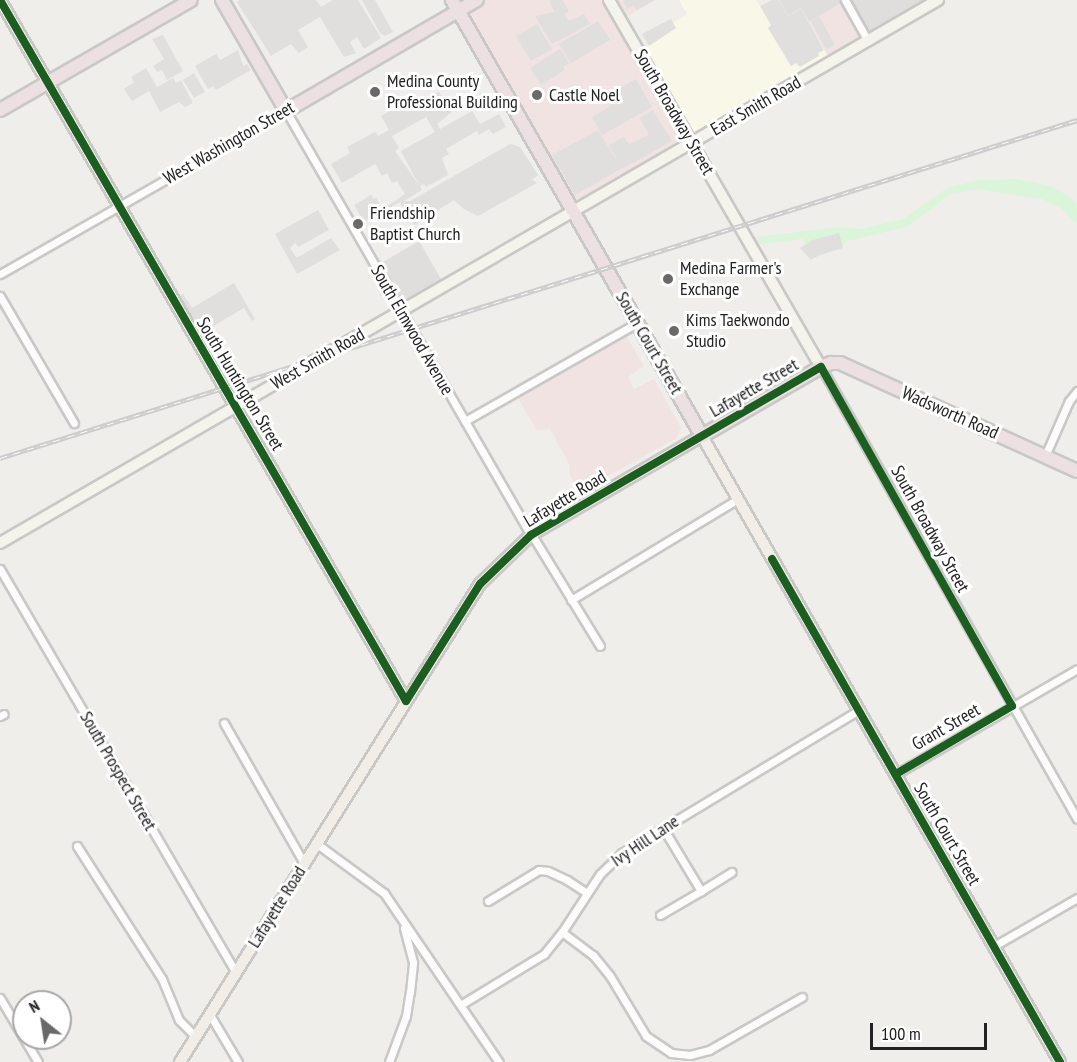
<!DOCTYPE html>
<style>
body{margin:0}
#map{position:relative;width:1077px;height:1062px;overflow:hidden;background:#f0eeeb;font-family:"PT Sans Narrow",sans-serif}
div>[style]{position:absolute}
.residential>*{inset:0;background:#dfdedc}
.commercial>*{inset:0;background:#f1e3e1}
.education>*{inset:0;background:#f8f7e8}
.park>*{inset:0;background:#daf5da}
.parking>*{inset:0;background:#e0dfde}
.roads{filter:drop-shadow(2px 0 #c9c8c7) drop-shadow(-2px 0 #c9c8c7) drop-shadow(0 2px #c9c8c7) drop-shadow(0 -2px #c9c8c7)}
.street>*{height:7px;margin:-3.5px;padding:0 3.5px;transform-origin:3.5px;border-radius:3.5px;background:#fdfcfc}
.secondary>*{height:10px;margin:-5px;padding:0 5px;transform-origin:5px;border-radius:5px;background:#f4f4ed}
.primary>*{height:10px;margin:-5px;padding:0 5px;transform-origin:5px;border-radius:5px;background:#f3ede7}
.highway>*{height:12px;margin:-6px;padding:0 6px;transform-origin:6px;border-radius:6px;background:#ece0e2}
.rail>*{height:4.5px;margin-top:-2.25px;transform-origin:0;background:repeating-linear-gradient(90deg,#fff 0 7px,#ccc 0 14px);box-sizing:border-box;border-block:2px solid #ccc}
.cycleway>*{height:8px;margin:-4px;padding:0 4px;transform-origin:4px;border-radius:4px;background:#1b5e20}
.dots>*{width:16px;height:16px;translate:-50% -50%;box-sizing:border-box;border:3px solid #fff;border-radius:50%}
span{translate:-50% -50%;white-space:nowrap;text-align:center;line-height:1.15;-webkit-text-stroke:6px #fff;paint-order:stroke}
.poi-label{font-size:18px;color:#222}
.left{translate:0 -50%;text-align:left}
.street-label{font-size:18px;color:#222}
.north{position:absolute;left:12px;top:990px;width:60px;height:60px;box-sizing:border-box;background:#fff;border:2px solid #a7a7a7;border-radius:50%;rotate:330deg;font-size:16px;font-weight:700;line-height:24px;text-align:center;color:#222}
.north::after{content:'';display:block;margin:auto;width:21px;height:27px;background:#6a6968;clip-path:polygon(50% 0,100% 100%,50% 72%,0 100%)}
.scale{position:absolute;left:870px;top:1023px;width:117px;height:27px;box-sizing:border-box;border:3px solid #222;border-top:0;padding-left:8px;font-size:18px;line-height:21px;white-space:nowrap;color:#222;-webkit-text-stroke:4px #fff;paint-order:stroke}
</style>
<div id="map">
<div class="residential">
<i style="clip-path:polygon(779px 0,938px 0,868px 41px,845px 1px,809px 22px,801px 8px,788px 16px)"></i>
<i style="clip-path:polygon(419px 241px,445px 286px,402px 311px,376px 266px)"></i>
</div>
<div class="commercial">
<i style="clip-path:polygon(477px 0,655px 0,621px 20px,691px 143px,574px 211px,458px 11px)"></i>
<i style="clip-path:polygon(845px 1px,868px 41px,831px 62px,809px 22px)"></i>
<i style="clip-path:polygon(626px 335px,644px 366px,628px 377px,634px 389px,654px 379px,681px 428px,677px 438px,579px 492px,570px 475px,569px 464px,550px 429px,537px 431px,518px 398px)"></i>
</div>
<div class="education">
<i style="clip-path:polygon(679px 0,756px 0,760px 6px,772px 0,779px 0,788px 16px,801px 8px,831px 62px,691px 143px,639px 52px,676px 28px,673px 23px,687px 14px)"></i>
</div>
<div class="park">
<i style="clip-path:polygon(1017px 179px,1050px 186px,1068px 196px,1077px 203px,1077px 224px,1061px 208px,1042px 199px,978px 189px,951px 194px,907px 227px,847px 241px,839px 249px,814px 258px,803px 239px,751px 245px,746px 238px,840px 227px,861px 229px,903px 219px,947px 188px,978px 180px)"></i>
</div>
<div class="parking">
<i style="clip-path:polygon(240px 0,316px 0,321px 7px,333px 0,358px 0,381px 38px,364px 49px,357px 37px,350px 42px,356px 53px,344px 57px,320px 17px,298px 30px,308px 47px,299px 53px,291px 44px,271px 56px,237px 2px)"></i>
<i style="clip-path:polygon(362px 0,375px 0,393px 32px,385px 36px,380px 33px)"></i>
<i style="clip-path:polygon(549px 0,562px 0,569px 11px,564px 14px,569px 21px,584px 14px,590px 24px,552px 44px,535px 16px,554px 12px)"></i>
<i style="clip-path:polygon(625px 0,655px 0,637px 10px,634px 5px,627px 9px,623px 1px)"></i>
<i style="clip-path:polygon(772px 0,779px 0,788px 16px,801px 8px,824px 50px,818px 53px,819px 56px,800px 67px,796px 63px,791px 66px,768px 28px,771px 25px,760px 6px)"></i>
<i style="clip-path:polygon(819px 16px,835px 45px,828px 49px,825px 48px,811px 21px)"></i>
<i style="clip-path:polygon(671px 19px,676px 28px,649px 46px,642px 34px)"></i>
<i style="clip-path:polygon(598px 21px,610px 40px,571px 63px,559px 44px)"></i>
<i style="clip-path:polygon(537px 24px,552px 49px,531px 61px,516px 36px)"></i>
<i style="clip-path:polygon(163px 35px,183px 71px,167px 80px,162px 70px,157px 72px,153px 66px,164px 59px,152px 39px)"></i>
<i style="clip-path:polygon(560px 49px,569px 63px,563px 67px,565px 70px,541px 85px,530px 68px)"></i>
<i style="clip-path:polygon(238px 50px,243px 66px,247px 64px,251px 70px,216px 90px,213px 86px,208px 89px,195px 66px,216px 54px,220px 60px)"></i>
<i style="clip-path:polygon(146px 68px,157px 87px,173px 78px,176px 83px,181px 80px,193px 103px,185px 107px,179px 102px,160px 112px,149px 91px,132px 101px,124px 89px,134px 82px,131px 77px)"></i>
<i style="clip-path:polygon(194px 73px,205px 92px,194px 98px,183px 80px)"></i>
<i style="clip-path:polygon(636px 79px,652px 107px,602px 135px,592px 117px,611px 106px,606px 96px)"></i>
<i style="clip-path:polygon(evenodd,439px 92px,442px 97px,431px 104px,432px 106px,437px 103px,440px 108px,447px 104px,452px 112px,437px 124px,440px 129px,472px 111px,480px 124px,499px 114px,506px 127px,493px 134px,489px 129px,479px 135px,477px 131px,446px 149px,449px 154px,442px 158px,448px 175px,426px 187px,424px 184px,420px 186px,422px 190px,404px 201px,410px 201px,510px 144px,520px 147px,538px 175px,532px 180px,537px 183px,478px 216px,464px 209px,454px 200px,414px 225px,400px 203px,402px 201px,364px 222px,354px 205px,371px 195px,373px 199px,376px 198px,383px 209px,405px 194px,397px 181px,392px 183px,387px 173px,382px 176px,375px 164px,342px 183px,331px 164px,350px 153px,347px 147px,375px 132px,378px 136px,389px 130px,381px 116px,417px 96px,421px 102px,439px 92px,426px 117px,435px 132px,401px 151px,419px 185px,395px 151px,399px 148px,392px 136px,426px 117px)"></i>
<i style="clip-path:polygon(653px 110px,672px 141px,622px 169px,620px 166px,621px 169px,575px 195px,552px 155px,598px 130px,619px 164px,609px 145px,624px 137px,629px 144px,649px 135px,640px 118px)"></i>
<i style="clip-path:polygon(318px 210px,329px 230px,298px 247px,295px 243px,290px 248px,296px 257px,300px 256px,331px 238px,340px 250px,297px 274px,275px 234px)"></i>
<i style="clip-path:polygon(839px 233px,843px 248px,819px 255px,811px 260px,800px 248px,813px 240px)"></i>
<i style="clip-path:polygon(234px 283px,255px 319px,252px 321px,244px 308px,205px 331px,213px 345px,207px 348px,177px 298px,183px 294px,192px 308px)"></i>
</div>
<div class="roads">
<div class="street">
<i style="left:845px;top:0;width:47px;rotate:60.7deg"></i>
<i style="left:0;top:274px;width:329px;rotate:-29.7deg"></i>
<i style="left:286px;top:111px;width:490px;rotate:60deg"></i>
<i style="left:0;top:296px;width:147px;rotate:59.8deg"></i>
<i style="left:821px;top:367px;width:519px;rotate:60.47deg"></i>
<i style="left:465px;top:421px;width:198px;rotate:-29.7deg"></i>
<i style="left:1045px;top:456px;width:60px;rotate:-66.4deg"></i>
<i style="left:1069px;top:401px;width:13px;rotate:-51deg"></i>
<i style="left:532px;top:535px;width:130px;rotate:58.5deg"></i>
<i style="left:0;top:569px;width:468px;rotate:59.7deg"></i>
<i style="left:571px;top:600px;width:195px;rotate:-31.2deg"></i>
<i style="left:0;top:716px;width:4px;rotate:-27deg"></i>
<i style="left:224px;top:723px;width:161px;rotate:60.3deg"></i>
<i style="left:896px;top:774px;width:209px;rotate:-30.1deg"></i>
<i style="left:663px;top:828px;width:74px;rotate:58.9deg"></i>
<i style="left:701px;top:891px;width:36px;rotate:-32deg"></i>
<i style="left:317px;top:844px;width:83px;rotate:36.2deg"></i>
<i style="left:384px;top:893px;width:204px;rotate:55.8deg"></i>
<i style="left:77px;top:846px;width:158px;rotate:57.4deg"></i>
<i style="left:162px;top:979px;width:44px;rotate:67.5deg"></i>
<i style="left:179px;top:1020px;width:24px;rotate:45deg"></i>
<i style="left:488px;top:901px;width:60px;rotate:-31.3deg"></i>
<i style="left:539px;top:870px;width:9px;rotate:6deg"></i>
<i style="left:548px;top:871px;width:21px;rotate:25deg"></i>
<i style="left:567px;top:880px;width:24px;rotate:33deg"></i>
<i style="left:660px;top:915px;width:48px;rotate:-30.3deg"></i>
<i style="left:562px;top:932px;width:39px;rotate:37deg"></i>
<i style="left:593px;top:955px;width:27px;rotate:51deg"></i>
<i style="left:610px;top:976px;width:70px;rotate:59deg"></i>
<i style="left:646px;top:1036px;width:30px;rotate:34deg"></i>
<i style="left:671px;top:1053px;width:19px;rotate:6deg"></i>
<i style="left:690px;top:1055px;width:20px;rotate:-15deg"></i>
<i style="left:709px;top:1050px;width:107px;rotate:-29.7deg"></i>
<i style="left:994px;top:946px;width:96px;rotate:-30deg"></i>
<i style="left:0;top:998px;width:74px;rotate:59.3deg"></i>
<i style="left:462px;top:1004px;width:96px;rotate:-31.4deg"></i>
<i style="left:544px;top:954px;width:28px;rotate:-51deg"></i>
<i style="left:562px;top:932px;width:69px;rotate:-56.8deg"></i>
<i style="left:600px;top:874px;width:30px;rotate:-44deg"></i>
<i style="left:622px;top:853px;width:277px;rotate:-31.1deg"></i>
<i style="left:210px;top:1015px;width:55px;rotate:59.2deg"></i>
<i style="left:389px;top:1062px;width:49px;rotate:-69.7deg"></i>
<i style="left:406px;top:1016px;width:24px;rotate:-81deg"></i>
<i style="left:410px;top:992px;width:30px;rotate:-84deg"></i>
<i style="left:413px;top:962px;width:35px;rotate:-105deg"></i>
</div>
<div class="secondary">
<i style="left:0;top:0;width:810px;rotate:59.92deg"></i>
<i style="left:609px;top:0;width:424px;rotate:60deg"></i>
<i style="left:0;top:543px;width:1084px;rotate:-30.07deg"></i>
</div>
<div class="primary">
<i style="left:180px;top:1062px;width:564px;rotate:-57.89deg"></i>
<i style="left:480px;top:584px;width:71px;rotate:-43.9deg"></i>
<i style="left:531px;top:535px;width:198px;rotate:-30.1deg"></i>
<i style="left:702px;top:436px;width:721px;rotate:60.24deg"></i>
</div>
<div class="highway">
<i style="left:222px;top:0;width:128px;rotate:60deg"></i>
<i style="left:286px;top:111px;width:221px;rotate:-30.2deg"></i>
<i style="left:452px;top:0;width:503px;rotate:60.17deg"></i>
<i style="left:702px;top:436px;width:138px;rotate:-30.1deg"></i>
<i style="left:821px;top:367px;width:11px;rotate:-22deg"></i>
<i style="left:831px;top:363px;width:9px"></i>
<i style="left:840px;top:363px;width:260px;rotate:24.5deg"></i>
<i style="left:0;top:110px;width:220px;rotate:-29.9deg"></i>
</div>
</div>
<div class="rail">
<i style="left:0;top:458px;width:1129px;rotate:-17.42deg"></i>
</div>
<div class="cycleway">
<i style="left:0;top:0;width:810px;rotate:59.92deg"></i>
<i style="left:406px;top:701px;width:138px;rotate:-57.7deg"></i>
<i style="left:480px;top:584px;width:71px;rotate:-43.9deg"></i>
<i style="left:531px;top:535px;width:335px;rotate:-30.1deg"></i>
<i style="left:821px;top:367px;width:389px;rotate:60.6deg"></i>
<i style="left:1012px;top:706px;width:134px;rotate:149.6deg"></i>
<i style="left:772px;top:559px;width:580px;rotate:60.21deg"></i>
</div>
<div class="dots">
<i style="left:375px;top:92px;background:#6a6968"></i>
<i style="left:537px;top:95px;background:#6a6968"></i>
<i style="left:358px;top:224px;background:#6a6968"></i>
<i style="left:668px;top:279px;background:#6a6968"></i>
<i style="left:674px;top:331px;background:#6a6968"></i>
</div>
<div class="poi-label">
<span class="left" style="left:387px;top:92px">Medina County<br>Professional Building</span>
<span class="left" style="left:549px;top:95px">Castle Noel</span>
<span class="left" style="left:370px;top:224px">Friendship<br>Baptist Church</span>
<span class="left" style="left:680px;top:279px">Medina Farmer's<br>Exchange</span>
<span class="left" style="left:686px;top:331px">Kims Taekwondo<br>Studio</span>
</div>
<div class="street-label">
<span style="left:756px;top:106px;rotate:-30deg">East Smith Road</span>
<span style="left:674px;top:112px;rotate:60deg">South Broadway Street</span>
<span style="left:229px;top:143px;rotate:-30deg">West Washington Street</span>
<span style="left:412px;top:330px;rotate:60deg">South Elmwood Avenue</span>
<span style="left:649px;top:343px;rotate:60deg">South Court Street</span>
<span style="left:318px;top:359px;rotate:-30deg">West Smith Road</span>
<span style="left:240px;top:384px;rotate:59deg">South Huntington Street</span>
<span style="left:754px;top:388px;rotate:-30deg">Lafayette Street</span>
<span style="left:950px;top:413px;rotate:24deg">Wadsworth Road</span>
<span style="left:565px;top:499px;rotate:-31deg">Lafayette Road</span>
<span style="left:930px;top:529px;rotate:61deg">South Broadway Street</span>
<span style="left:946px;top:727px;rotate:-30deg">Grant Street</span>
<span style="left:118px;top:771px;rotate:60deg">South Prospect Street</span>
<span style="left:947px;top:834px;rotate:60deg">South Court Street</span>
<span style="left:645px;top:841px;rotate:-34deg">Ivy Hill Lane</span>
<span style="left:277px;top:907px;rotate:-58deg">Lafayette Road</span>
</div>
<div class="north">N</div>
<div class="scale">100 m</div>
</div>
